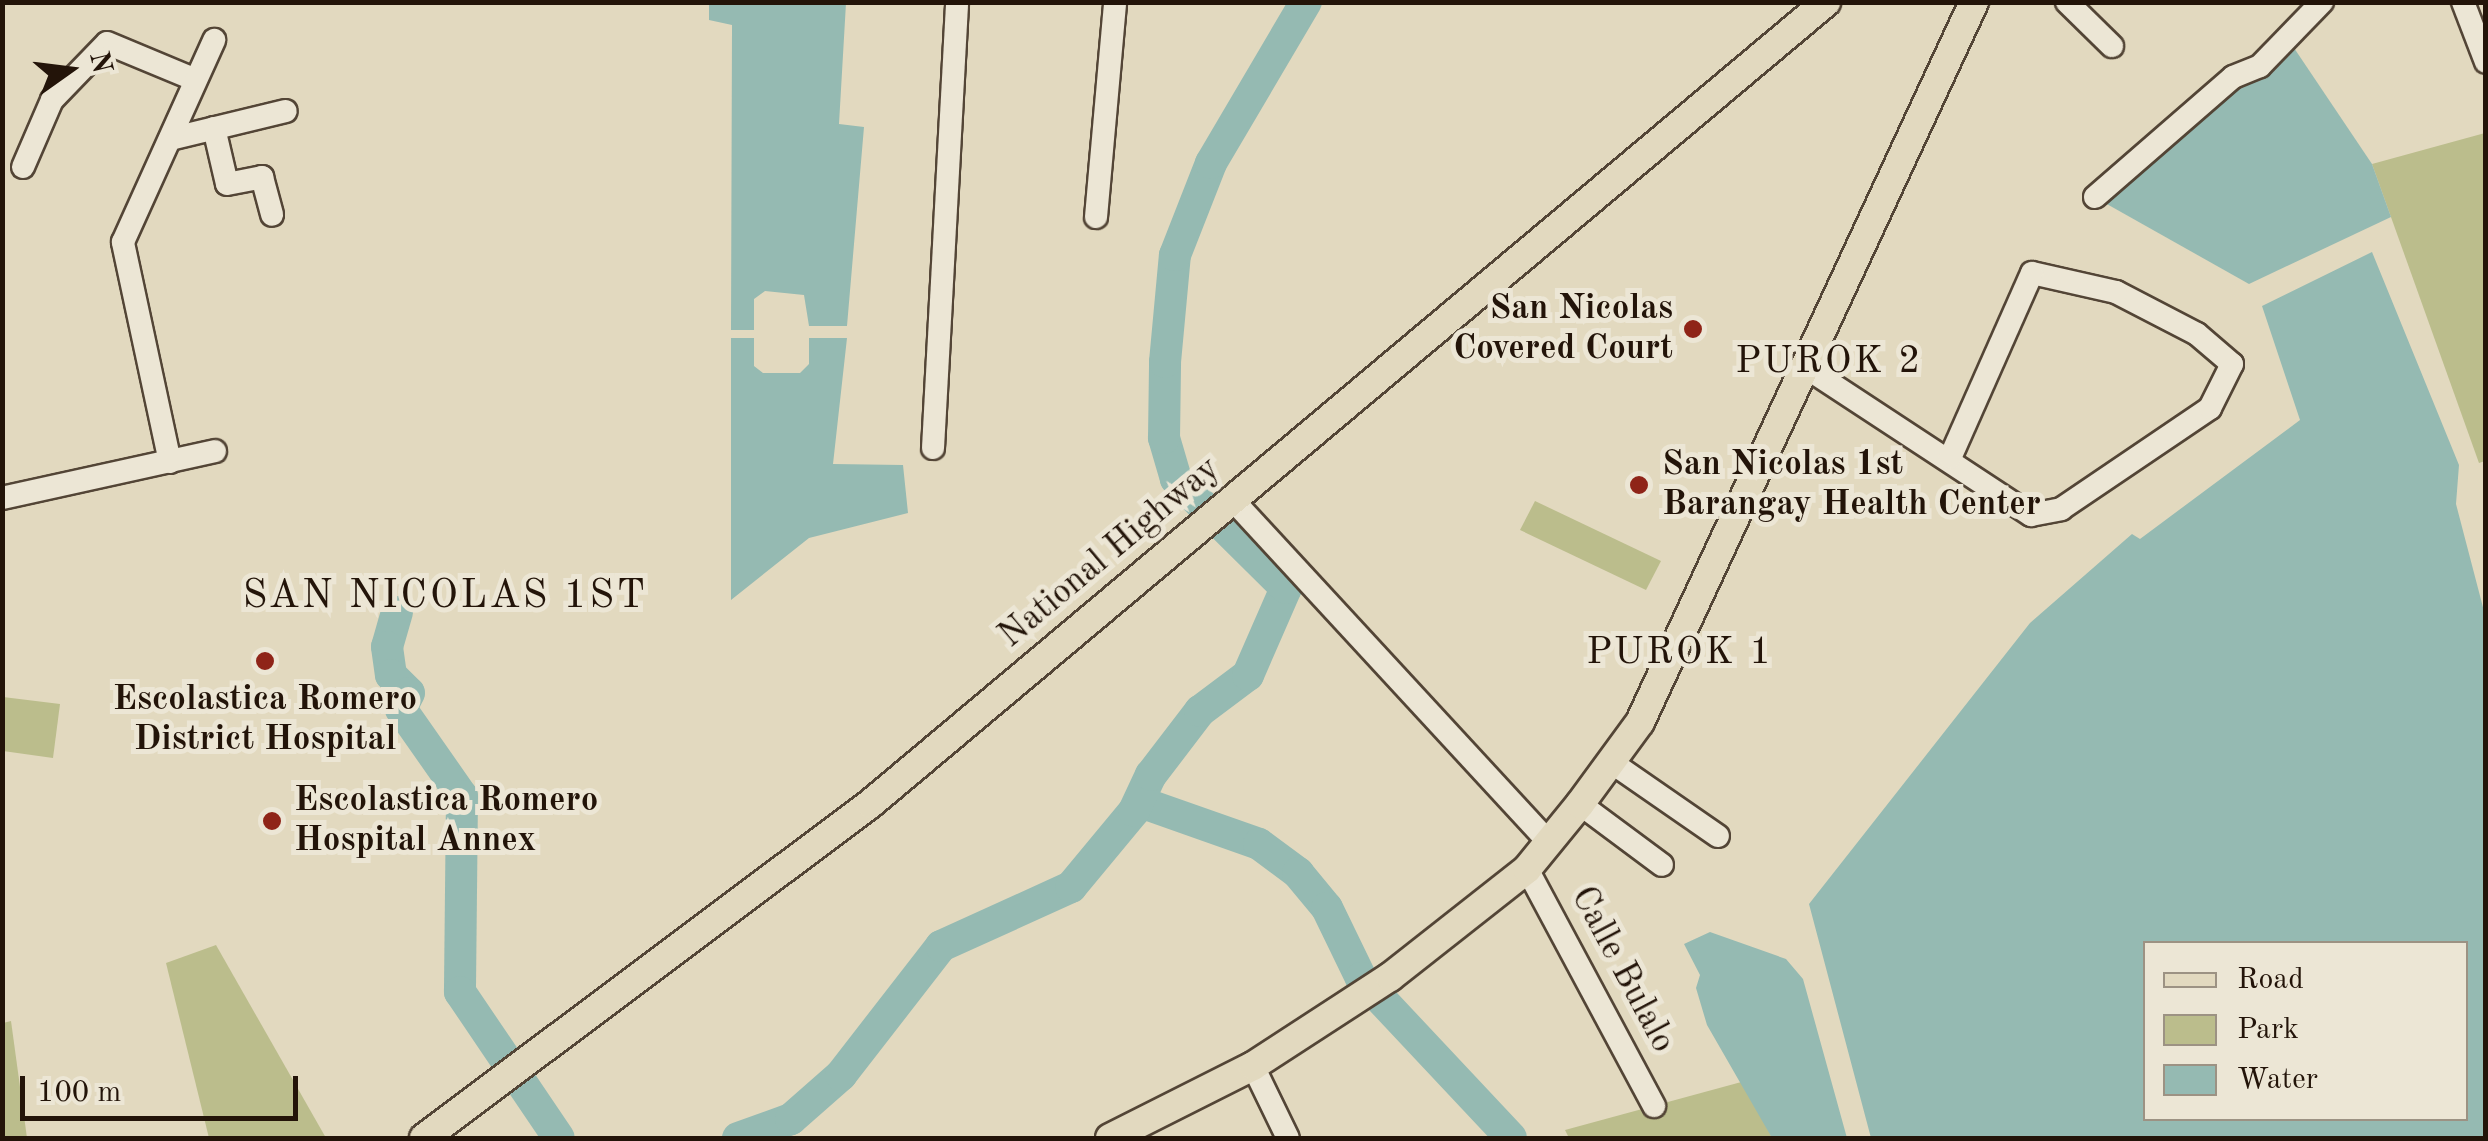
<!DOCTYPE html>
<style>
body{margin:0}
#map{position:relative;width:2488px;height:1141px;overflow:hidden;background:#e2d9bf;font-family:"Old Standard TT",serif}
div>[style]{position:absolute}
.green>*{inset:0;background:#bbbd8c}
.water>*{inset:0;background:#95bab2}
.river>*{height:32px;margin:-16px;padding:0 16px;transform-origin:16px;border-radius:16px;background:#95bab2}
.roads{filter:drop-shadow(2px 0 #534536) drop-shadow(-2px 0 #534536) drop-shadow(0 2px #534536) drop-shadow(0 -2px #534536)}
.minor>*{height:22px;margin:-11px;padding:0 11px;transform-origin:11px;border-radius:11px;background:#ece6d5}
.major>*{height:28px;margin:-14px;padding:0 14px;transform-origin:14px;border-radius:14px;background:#e2d9bf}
.dots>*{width:28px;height:28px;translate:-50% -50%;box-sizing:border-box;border:5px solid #ece6d5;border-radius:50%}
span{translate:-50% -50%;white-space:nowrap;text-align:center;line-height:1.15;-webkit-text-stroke:10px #ece6d5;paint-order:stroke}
.poi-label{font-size:35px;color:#231409;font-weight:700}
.right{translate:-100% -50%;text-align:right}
.left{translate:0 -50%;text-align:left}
.street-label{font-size:35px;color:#231409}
.neighbourhood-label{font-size:38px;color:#231409;letter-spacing:2.5px}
.quarter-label{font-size:40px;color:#231409;letter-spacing:2.5px}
.frame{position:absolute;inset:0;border:5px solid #231409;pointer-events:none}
.legend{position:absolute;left:2143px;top:941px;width:325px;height:180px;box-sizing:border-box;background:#ece6d5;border:2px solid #9c9283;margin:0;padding:12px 18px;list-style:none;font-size:30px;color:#231409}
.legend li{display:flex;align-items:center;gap:20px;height:50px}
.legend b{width:50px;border:2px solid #9c9283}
.north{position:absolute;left:20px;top:20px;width:100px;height:100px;-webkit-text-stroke:8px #ece6d5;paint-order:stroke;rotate:76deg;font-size:28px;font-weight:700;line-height:40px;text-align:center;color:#231409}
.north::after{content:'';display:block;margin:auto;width:35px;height:45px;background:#231409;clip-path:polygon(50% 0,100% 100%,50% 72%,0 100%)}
.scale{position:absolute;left:20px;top:1076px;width:278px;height:45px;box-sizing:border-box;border:5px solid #231409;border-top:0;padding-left:12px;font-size:30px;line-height:35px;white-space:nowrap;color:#231409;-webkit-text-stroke:8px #ece6d5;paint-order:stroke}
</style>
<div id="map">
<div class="green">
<i style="clip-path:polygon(2485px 133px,2485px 461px,2479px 463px,2372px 164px)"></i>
<i style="clip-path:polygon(1535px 501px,1661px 561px,1646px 590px,1520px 530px)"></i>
<i style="clip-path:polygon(3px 697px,60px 704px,53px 758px,3px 751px)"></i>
<i style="clip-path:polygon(216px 945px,326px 1138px,209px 1138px,166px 963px)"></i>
<i style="clip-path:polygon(11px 1021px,27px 1138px,3px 1138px,3px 1023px)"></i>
<i style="clip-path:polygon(1745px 1081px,1772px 1138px,1569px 1138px,1565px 1130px)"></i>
</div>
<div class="water">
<i style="clip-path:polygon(709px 3px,846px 3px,839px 124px,864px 127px,847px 326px,809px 326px,804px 295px,765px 291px,754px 299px,754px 330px,731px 330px,732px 25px,709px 20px)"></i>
<i style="clip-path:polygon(2290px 42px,2372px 164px,2391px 217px,2249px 284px,2105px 203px,2234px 82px)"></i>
<i style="clip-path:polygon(evenodd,2372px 252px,2459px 465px,2456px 504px,2485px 615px,2485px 1138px,1871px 1138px,1809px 904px,2030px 623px,2132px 534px,2140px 539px,2300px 420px,2262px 306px,2372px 252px,2146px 944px,2466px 944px,2466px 1118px,2146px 1118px,2146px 944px)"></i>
<i style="clip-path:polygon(731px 338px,754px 338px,754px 366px,763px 373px,800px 373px,809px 364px,809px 338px,847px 338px,833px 464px,903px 465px,908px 513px,809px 538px,731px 600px)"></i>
<i style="clip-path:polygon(1710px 932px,1786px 959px,1803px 979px,1847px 1138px,1772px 1138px,1707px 1025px,1696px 988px,1700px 975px,1684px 944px)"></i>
</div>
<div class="river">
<i style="left:397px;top:612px;width:36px;rotate:106deg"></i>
<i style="left:387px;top:647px;width:28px;rotate:82deg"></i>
<i style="left:391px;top:675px;width:25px;rotate:45deg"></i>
<i style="left:409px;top:693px;width:18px;rotate:117deg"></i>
<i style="left:401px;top:709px;width:106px;rotate:55deg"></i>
<i style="left:462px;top:796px;width:196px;rotate:90.6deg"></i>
<i style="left:460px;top:992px;width:176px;rotate:55.9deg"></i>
<i style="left:1140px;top:802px;width:126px;rotate:19.4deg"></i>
<i style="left:1259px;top:844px;width:49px;rotate:36.6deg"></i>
<i style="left:1298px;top:873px;width:45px;rotate:50.4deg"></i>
<i style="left:1327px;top:908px;width:78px;rotate:64.1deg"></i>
<i style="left:1361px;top:978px;width:219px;rotate:46.8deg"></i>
<i style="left:738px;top:1138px;width:56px;rotate:-19.7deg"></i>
<i style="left:791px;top:1119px;width:67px;rotate:-41.3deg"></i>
<i style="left:841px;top:1075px;width:163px;rotate:-52.2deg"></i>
<i style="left:941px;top:946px;width:143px;rotate:-24.4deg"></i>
<i style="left:1071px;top:887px;width:99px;rotate:-50.3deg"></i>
<i style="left:1134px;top:811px;width:40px;rotate:-65deg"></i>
<i style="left:1151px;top:775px;width:81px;rotate:-52.6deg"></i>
<i style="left:1200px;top:711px;width:60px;rotate:-36.9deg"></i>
<i style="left:1248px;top:675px;width:95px;rotate:-66.4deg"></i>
<i style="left:1286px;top:588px;width:155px;rotate:-135.3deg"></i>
<i style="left:1176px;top:479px;width:43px;rotate:-106.3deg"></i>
<i style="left:1164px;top:438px;width:76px;rotate:-89.2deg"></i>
<i style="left:1165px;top:362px;width:107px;rotate:-84.7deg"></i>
<i style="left:1175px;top:255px;width:99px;rotate:-68.6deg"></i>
<i style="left:1211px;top:163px;width:187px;rotate:-59.5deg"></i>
</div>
<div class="roads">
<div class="minor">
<i style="left:2067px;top:2px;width:63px;rotate:44.4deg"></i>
<i style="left:2463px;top:2px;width:64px;rotate:69deg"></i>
<i style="left:214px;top:128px;width:57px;rotate:76.9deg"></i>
<i style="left:227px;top:184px;width:36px;rotate:-11deg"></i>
<i style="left:262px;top:177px;width:39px;rotate:75deg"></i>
<i style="left:170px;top:139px;width:119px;rotate:-13.6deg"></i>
<i style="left:23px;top:167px;width:73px;rotate:-66.6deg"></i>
<i style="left:52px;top:100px;width:79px;rotate:-46deg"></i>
<i style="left:107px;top:43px;width:96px;rotate:22.6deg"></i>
<i style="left:2095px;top:197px;width:183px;rotate:-41deg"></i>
<i style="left:2233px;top:77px;width:29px;rotate:-22deg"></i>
<i style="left:2260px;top:66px;width:89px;rotate:-45.9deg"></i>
<i style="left:1096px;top:217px;width:216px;rotate:-84.9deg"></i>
<i style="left:1807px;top:368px;width:268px;rotate:33.3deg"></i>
<i style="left:2031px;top:515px;width:31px;rotate:-11deg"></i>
<i style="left:2061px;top:509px;width:180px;rotate:-34.1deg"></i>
<i style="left:2210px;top:408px;width:49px;rotate:-63.4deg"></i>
<i style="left:2232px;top:364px;width:46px;rotate:-139.4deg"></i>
<i style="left:2197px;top:334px;width:91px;rotate:-152.6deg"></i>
<i style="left:2116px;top:292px;width:86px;rotate:-167.3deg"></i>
<i style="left:2032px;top:273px;width:202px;rotate:113.9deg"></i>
<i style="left:933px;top:448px;width:447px;rotate:-86.9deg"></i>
<i style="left:170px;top:462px;width:225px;rotate:-102.1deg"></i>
<i style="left:123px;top:242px;width:222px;rotate:-65.7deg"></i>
<i style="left:2px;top:498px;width:218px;rotate:-12.4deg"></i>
<i style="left:1232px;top:499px;width:466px;rotate:47.3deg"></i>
<i style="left:1611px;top:762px;width:130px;rotate:34.7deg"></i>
<i style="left:1580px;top:804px;width:102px;rotate:36.6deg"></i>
<i style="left:1527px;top:869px;width:269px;rotate:61.8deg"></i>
<i style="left:1253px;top:1066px;width:80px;rotate:64.1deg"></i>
</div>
<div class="major">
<i style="left:424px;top:1138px;width:557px;rotate:-36.83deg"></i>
<i style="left:870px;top:804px;width:1248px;rotate:-39.99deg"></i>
<i style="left:1110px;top:1138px;width:160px;rotate:-26.7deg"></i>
<i style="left:1253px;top:1066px;width:163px;rotate:-33deg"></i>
<i style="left:1390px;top:977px;width:174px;rotate:-38.2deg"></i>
<i style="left:1527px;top:869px;width:84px;rotate:-50.8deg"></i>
<i style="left:1580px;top:804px;width:102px;rotate:-53.8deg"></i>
<i style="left:1640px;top:722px;width:794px;rotate:-65.11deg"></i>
</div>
</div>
<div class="dots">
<i style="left:1693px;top:329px;background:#8f2418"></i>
<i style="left:1639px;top:485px;background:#8f2418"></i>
<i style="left:265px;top:661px;background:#8f2418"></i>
<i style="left:272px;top:821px;background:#8f2418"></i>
</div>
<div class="poi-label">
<span class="right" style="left:1673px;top:329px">San Nicolas<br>Covered Court</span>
<span class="left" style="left:1662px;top:485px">San Nicolas 1st<br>Barangay Health Center</span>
<span style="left:265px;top:720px">Escolastica Romero<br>District Hospital</span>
<span class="left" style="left:294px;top:821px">Escolastica Romero<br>Hospital Annex</span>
</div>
<div class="street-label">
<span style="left:1110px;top:553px;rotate:-40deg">National Highway</span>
<span style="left:1622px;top:970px;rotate:62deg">Calle Bulalo</span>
</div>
<div class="neighbourhood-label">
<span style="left:1829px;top:363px">PUROK 2</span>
<span style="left:1680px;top:654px">PUROK 1</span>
</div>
<div class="quarter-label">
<span style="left:445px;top:597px">SAN NICOLAS 1ST</span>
</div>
<div class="frame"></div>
<ul class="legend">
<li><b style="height:12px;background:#e2d9bf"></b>Road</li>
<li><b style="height:28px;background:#bbbd8c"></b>Park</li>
<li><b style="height:28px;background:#95bab2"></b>Water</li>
</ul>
<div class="north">N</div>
<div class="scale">100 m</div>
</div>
